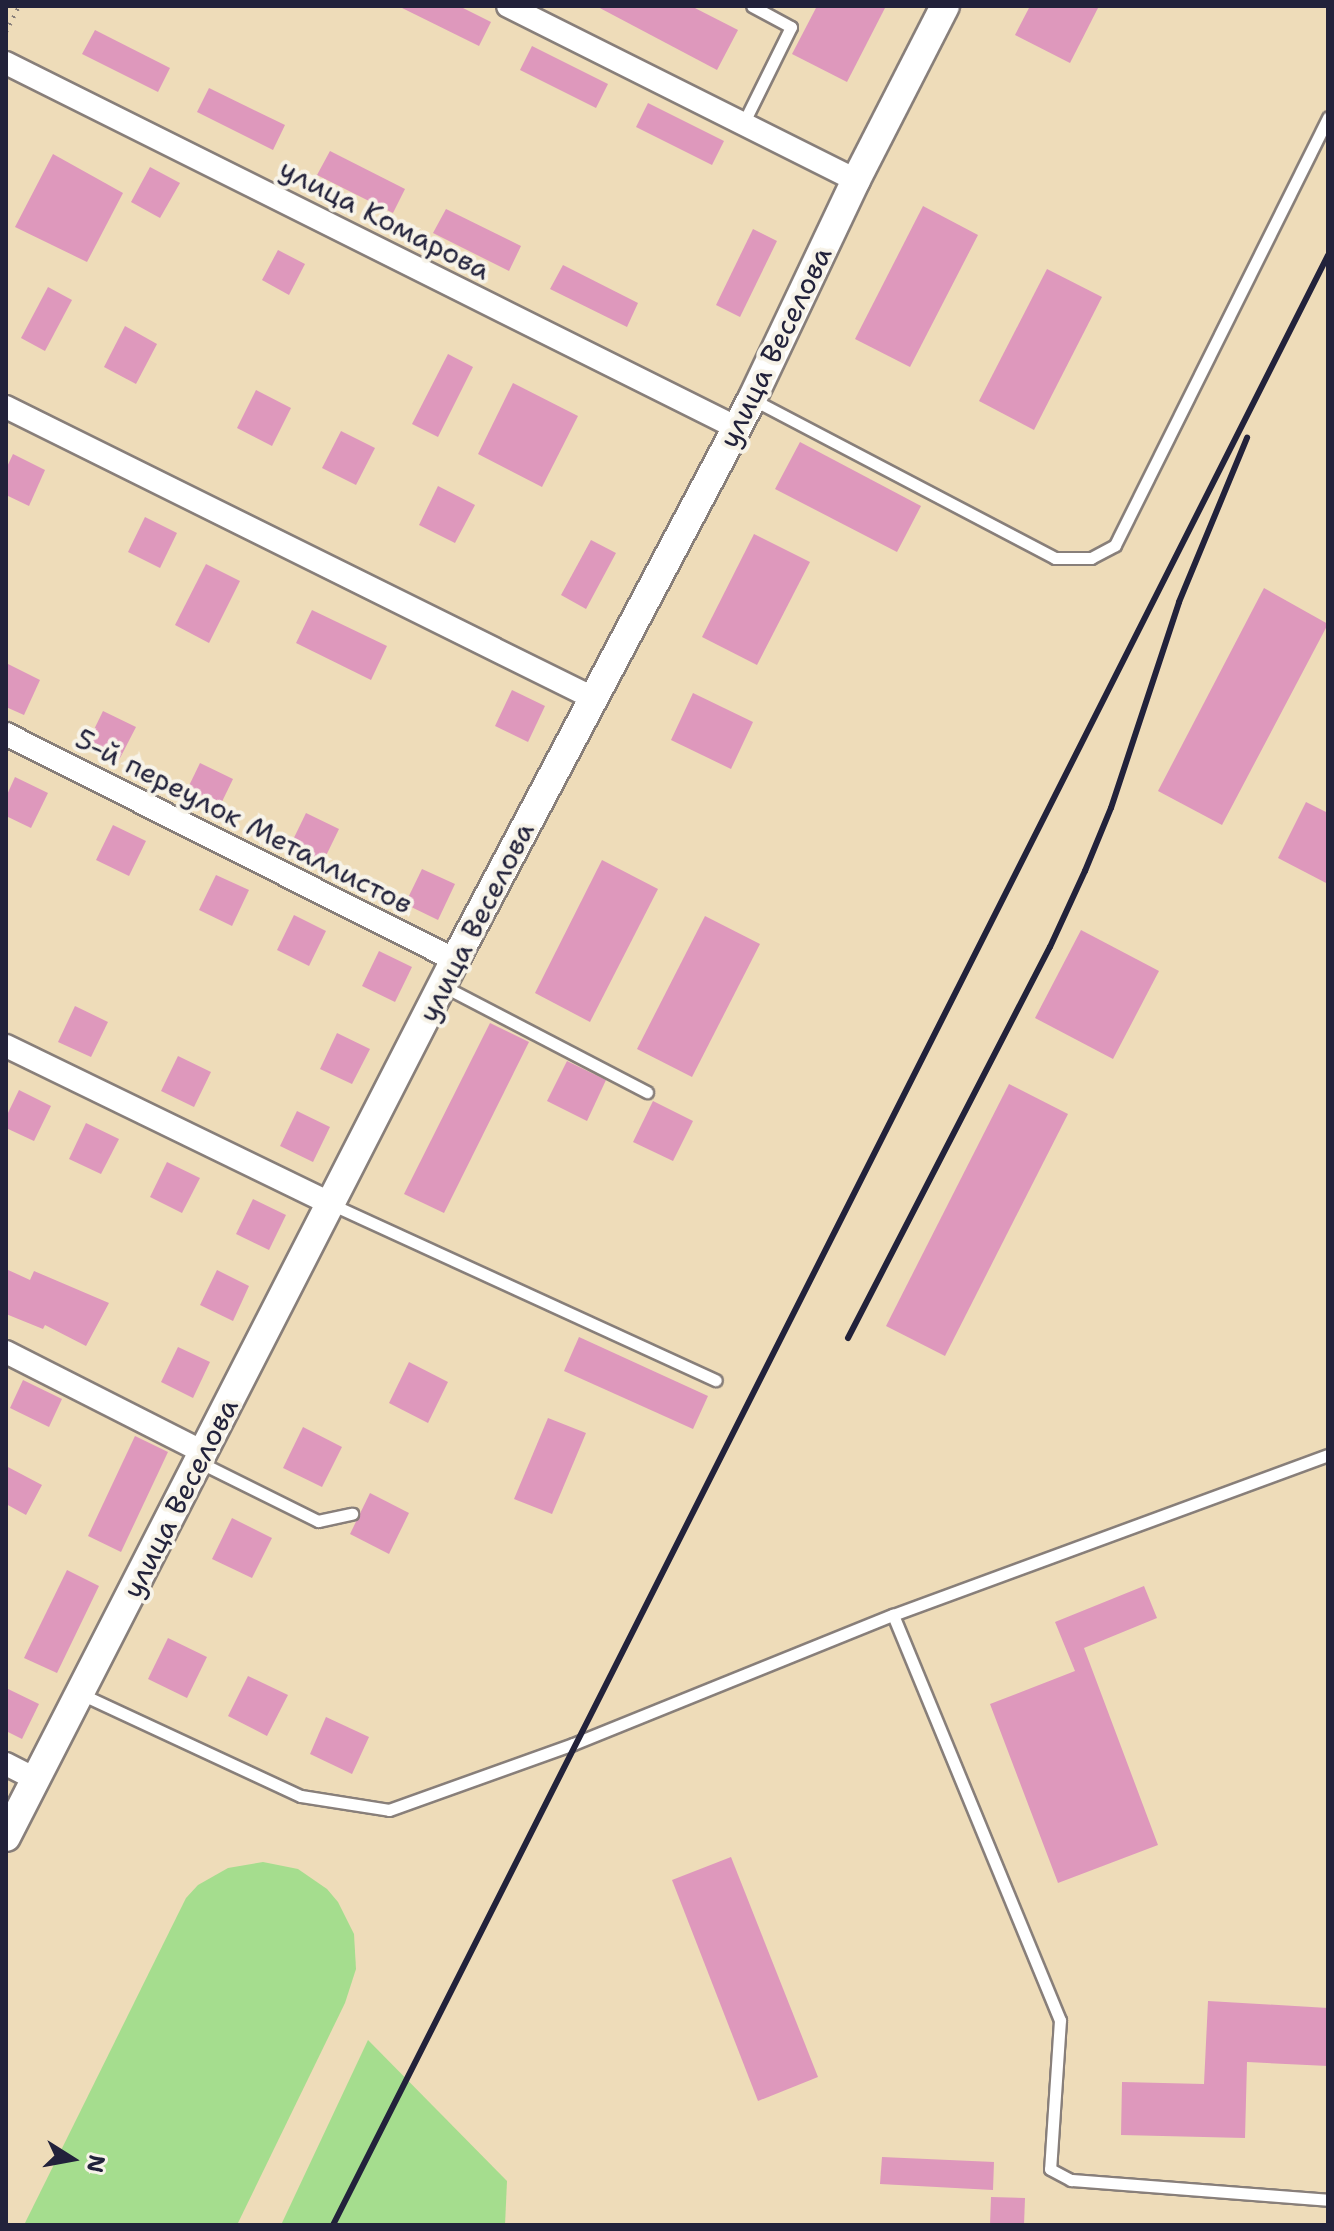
<!DOCTYPE html>
<meta charset="utf-8">
<style>
body{margin:0}
#map{position:relative;width:1334px;height:2231px;overflow:hidden;background:#eedcb9;font-family:"Shantell Sans",sans-serif}
div>[style]{position:absolute}
.green>*{inset:0;background:#a5dd8e}
.building>*{inset:0;background:#de98bc}
.path>*{height:4px;margin-top:-2px;transform-origin:0;background:repeating-linear-gradient(90deg,#887f7a 0 2px,transparent 0 8px)}
.roads{filter:drop-shadow(2px 0 #887f7a) drop-shadow(-2px 0 #887f7a) drop-shadow(0 2px #887f7a) drop-shadow(0 -2px #887f7a)}
.service>*{height:11px;margin:-5.5px;padding:0 5.5px;transform-origin:5.5px;border-radius:5.5px;background:#fff}
.minor>*{height:22px;margin:-11px;padding:0 11px;transform-origin:11px;border-radius:11px;background:#fff}
.tertiary>*{height:28px;margin:-14px;padding:0 14px;transform-origin:14px;border-radius:14px;background:#fff}
.rail>*{height:6px;margin:-3px;padding:0 3px;transform-origin:3px;border-radius:3px;background:#22223b}
span{translate:-50% -50%;white-space:nowrap;text-align:center;line-height:1.15;-webkit-text-stroke:8px #f7f3e8;paint-order:stroke}
.street-label{font-size:28px;color:#22223b}
.frame{position:absolute;inset:0;border:8px solid #22223b;pointer-events:none}
.north{position:absolute;left:32px;top:2119px;width:80px;height:80px;-webkit-text-stroke:6px #f7f3e8;paint-order:stroke;rotate:101deg;font-size:22px;font-weight:700;line-height:32px;text-align:center;color:#22223b}
.north::after{content:'';display:block;margin:auto;width:28px;height:36px;background:#22223b;clip-path:polygon(50% 0,100% 100%,50% 72%,0 100%)}
</style>
<div id="map">
<div class="green">
<i style="clip-path:polygon(263px 1862px,298px 1869px,327px 1889px,338px 1902px,354px 1934px,356px 1969px,345px 2003px,237px 2225px,24px 2225px,186px 1898px,198px 1885px,228px 1868px)"></i>
<i style="clip-path:polygon(368px 2040px,507px 2181px,505px 2225px,281px 2225px)"></i>
</div>
<div class="building">
<i style="clip-path:polygon(398px 6px,459px 6px,491px 22px,479px 46px)"></i>
<i style="clip-path:polygon(596px 6px,691px 6px,738px 30px,717px 70px)"></i>
<i style="clip-path:polygon(817px 6px,886px 6px,847px 82px,792px 54px)"></i>
<i style="clip-path:polygon(1030px 6px,1099px 6px,1070px 63px,1015px 35px)"></i>
<i style="clip-path:polygon(95px 30px,170px 68px,158px 92px,82px 54px)"></i>
<i style="clip-path:polygon(532px 46px,608px 84px,596px 108px,520px 70px)"></i>
<i style="clip-path:polygon(209px 88px,285px 125px,273px 150px,197px 112px)"></i>
<i style="clip-path:polygon(648px 103px,724px 141px,712px 165px,636px 127px)"></i>
<i style="clip-path:polygon(330px 151px,405px 189px,393px 213px,317px 175px)"></i>
<i style="clip-path:polygon(53px 154px,123px 193px,87px 262px,15px 227px)"></i>
<i style="clip-path:polygon(150px 167px,180px 183px,160px 218px,131px 202px)"></i>
<i style="clip-path:polygon(923px 206px,978px 235px,910px 367px,855px 339px)"></i>
<i style="clip-path:polygon(446px 209px,521px 246px,509px 271px,433px 233px)"></i>
<i style="clip-path:polygon(753px 229px,777px 241px,740px 317px,716px 305px)"></i>
<i style="clip-path:polygon(278px 250px,305px 264px,289px 295px,262px 280px)"></i>
<i style="clip-path:polygon(563px 265px,638px 303px,627px 327px,550px 289px)"></i>
<i style="clip-path:polygon(1047px 269px,1102px 297px,1034px 430px,979px 401px)"></i>
<i style="clip-path:polygon(48px 287px,72px 300px,45px 351px,21px 338px)"></i>
<i style="clip-path:polygon(125px 326px,157px 344px,136px 384px,104px 367px)"></i>
<i style="clip-path:polygon(448px 354px,473px 367px,438px 437px,412px 424px)"></i>
<i style="clip-path:polygon(513px 383px,578px 416px,542px 487px,478px 454px)"></i>
<i style="clip-path:polygon(256px 390px,291px 408px,272px 446px,237px 428px)"></i>
<i style="clip-path:polygon(341px 431px,375px 448px,356px 485px,322px 468px)"></i>
<i style="clip-path:polygon(800px 442px,921px 506px,897px 552px,775px 489px)"></i>
<i style="clip-path:polygon(13px 454px,45px 470px,29px 506px,6px 495px,6px 469px)"></i>
<i style="clip-path:polygon(438px 486px,475px 505px,455px 543px,419px 525px)"></i>
<i style="clip-path:polygon(145px 517px,177px 533px,160px 568px,128px 552px)"></i>
<i style="clip-path:polygon(754px 534px,810px 562px,757px 665px,702px 637px)"></i>
<i style="clip-path:polygon(591px 540px,616px 553px,586px 609px,561px 595px)"></i>
<i style="clip-path:polygon(206px 564px,240px 581px,209px 643px,175px 625px)"></i>
<i style="clip-path:polygon(1264px 588px,1328px 624px,1222px 825px,1158px 791px)"></i>
<i style="clip-path:polygon(312px 610px,387px 646px,371px 680px,296px 643px)"></i>
<i style="clip-path:polygon(6px 663px,40px 680px,24px 715px,6px 707px)"></i>
<i style="clip-path:polygon(512px 690px,545px 706px,528px 742px,495px 726px)"></i>
<i style="clip-path:polygon(693px 693px,753px 722px,731px 769px,671px 740px)"></i>
<i style="clip-path:polygon(103px 711px,136px 727px,118px 762px,86px 746px)"></i>
<i style="clip-path:polygon(200px 763px,233px 779px,216px 814px,183px 798px)"></i>
<i style="clip-path:polygon(15px 777px,48px 793px,31px 828px,6px 816px,6px 797px)"></i>
<i style="clip-path:polygon(1306px 802px,1328px 813px,1328px 884px,1278px 858px)"></i>
<i style="clip-path:polygon(306px 813px,339px 829px,322px 864px,289px 848px)"></i>
<i style="clip-path:polygon(113px 825px,146px 841px,129px 876px,96px 860px)"></i>
<i style="clip-path:polygon(602px 860px,658px 889px,590px 1022px,535px 993px)"></i>
<i style="clip-path:polygon(422px 869px,455px 884px,438px 920px,405px 904px)"></i>
<i style="clip-path:polygon(216px 875px,249px 890px,232px 926px,199px 910px)"></i>
<i style="clip-path:polygon(294px 915px,326px 931px,309px 966px,277px 950px)"></i>
<i style="clip-path:polygon(705px 916px,760px 944px,692px 1077px,637px 1049px)"></i>
<i style="clip-path:polygon(1081px 930px,1159px 971px,1113px 1059px,1035px 1018px)"></i>
<i style="clip-path:polygon(379px 951px,412px 967px,395px 1002px,362px 986px)"></i>
<i style="clip-path:polygon(75px 1006px,108px 1022px,91px 1057px,58px 1042px)"></i>
<i style="clip-path:polygon(490px 1023px,529px 1042px,444px 1213px,404px 1194px)"></i>
<i style="clip-path:polygon(337px 1033px,370px 1049px,352px 1084px,320px 1069px)"></i>
<i style="clip-path:polygon(178px 1056px,211px 1072px,194px 1107px,161px 1091px)"></i>
<i style="clip-path:polygon(567px 1061px,606px 1080px,587px 1121px,547px 1101px)"></i>
<i style="clip-path:polygon(1009px 1084px,1068px 1114px,945px 1356px,886px 1326px)"></i>
<i style="clip-path:polygon(19px 1090px,51px 1106px,34px 1141px,6px 1128px,6px 1117px)"></i>
<i style="clip-path:polygon(653px 1101px,693px 1121px,673px 1161px,633px 1142px)"></i>
<i style="clip-path:polygon(297px 1111px,330px 1127px,313px 1162px,280px 1146px)"></i>
<i style="clip-path:polygon(86px 1123px,119px 1139px,101px 1174px,69px 1159px)"></i>
<i style="clip-path:polygon(167px 1162px,200px 1178px,182px 1213px,150px 1197px)"></i>
<i style="clip-path:polygon(253px 1199px,286px 1215px,269px 1250px,236px 1234px)"></i>
<i style="clip-path:polygon(6px 1269px,30px 1280px,34px 1271px,109px 1303px,86px 1346px,45px 1325px,43px 1329px,6px 1314px)"></i>
<i style="clip-path:polygon(217px 1270px,249px 1286px,233px 1321px,200px 1305px)"></i>
<i style="clip-path:polygon(579px 1337px,708px 1396px,693px 1429px,564px 1371px)"></i>
<i style="clip-path:polygon(178px 1347px,210px 1362px,193px 1398px,161px 1382px)"></i>
<i style="clip-path:polygon(409px 1362px,448px 1382px,428px 1423px,389px 1403px)"></i>
<i style="clip-path:polygon(23px 1380px,62px 1399px,49px 1427px,10px 1408px)"></i>
<i style="clip-path:polygon(548px 1418px,586px 1433px,552px 1514px,514px 1499px)"></i>
<i style="clip-path:polygon(303px 1427px,342px 1447px,322px 1487px,283px 1468px)"></i>
<i style="clip-path:polygon(135px 1436px,168px 1452px,121px 1552px,88px 1536px)"></i>
<i style="clip-path:polygon(6px 1466px,42px 1485px,26px 1515px,6px 1504px)"></i>
<i style="clip-path:polygon(370px 1493px,409px 1513px,389px 1554px,350px 1534px)"></i>
<i style="clip-path:polygon(232px 1518px,272px 1538px,252px 1578px,212px 1559px)"></i>
<i style="clip-path:polygon(67px 1570px,99px 1586px,57px 1673px,24px 1658px)"></i>
<i style="clip-path:polygon(1144px 1586px,1157px 1618px,1084px 1648px,1158px 1845px,1058px 1883px,990px 1704px,1075px 1671px,1055px 1622px)"></i>
<i style="clip-path:polygon(168px 1638px,207px 1657px,187px 1698px,148px 1679px)"></i>
<i style="clip-path:polygon(248px 1676px,288px 1695px,267px 1736px,228px 1716px)"></i>
<i style="clip-path:polygon(6px 1688px,39px 1704px,22px 1739px,6px 1731px)"></i>
<i style="clip-path:polygon(326px 1717px,369px 1737px,352px 1774px,310px 1754px)"></i>
<i style="clip-path:polygon(731px 1857px,818px 2077px,758px 2101px,672px 1880px)"></i>
<i style="clip-path:polygon(1208px 2001px,1328px 2008px,1328px 2066px,1247px 2062px,1245px 2138px,1121px 2135px,1122px 2082px,1204px 2084px)"></i>
<i style="clip-path:polygon(882px 2157px,994px 2162px,993px 2190px,880px 2184px)"></i>
<i style="clip-path:polygon(991px 2197px,1025px 2198px,1024px 2225px,990px 2225px)"></i>
</div>
<div class="path">
<i style="left:6px;top:32px;width:29px;rotate:-63deg"></i>
</div>
<div class="roads">
<div class="service">
<i style="left:743px;top:124px;width:108px;rotate:-63.7deg"></i>
<i style="left:791px;top:27px;width:44px;rotate:-151.7deg"></i>
<i style="left:752px;top:399px;width:342px;rotate:27.7deg"></i>
<i style="left:1055px;top:558px;width:36px"></i>
<i style="left:1091px;top:558px;width:27px;rotate:-28deg"></i>
<i style="left:1115px;top:545px;width:478px;rotate:-63.5deg"></i>
<i style="left:443px;top:986px;width:230px;rotate:27.5deg"></i>
<i style="left:331px;top:1204px;width:423px;rotate:24.6deg"></i>
<i style="left:199px;top:1462px;width:133px;rotate:26.4deg"></i>
<i style="left:318px;top:1521px;width:35px;rotate:-12deg"></i>
<i style="left:893px;top:1615px;width:438px;rotate:67.6deg"></i>
<i style="left:1060px;top:2020px;width:149px;rotate:93.8deg"></i>
<i style="left:1050px;top:2169px;width:24px;rotate:28deg"></i>
<i style="left:1071px;top:2180px;width:258px;rotate:4.4deg"></i>
<i style="left:81px;top:1694px;width:242px;rotate:24.9deg"></i>
<i style="left:301px;top:1796px;width:89px;rotate:9deg"></i>
<i style="left:389px;top:1810px;width:195px;rotate:-19.7deg"></i>
<i style="left:573px;top:1744px;width:345px;rotate:-22deg"></i>
<i style="left:893px;top:1615px;width:463px;rotate:-20.2deg"></i>
</div>
<div class="minor">
<i style="left:508px;top:6px;width:389px;rotate:26.6deg"></i>
<i style="left:6px;top:63px;width:817px;rotate:26.53deg"></i>
<i style="left:6px;top:407px;width:655px;rotate:26.37deg"></i>
<i style="left:6px;top:734px;width:503px;rotate:26.72deg"></i>
<i style="left:6px;top:1046px;width:361px;rotate:25.9deg"></i>
<i style="left:6px;top:1352px;width:221px;rotate:26.9deg"></i>
<i style="left:6px;top:1764px;width:34px;rotate:27deg"></i>
</div>
<div class="tertiary">
<i style="left:6px;top:1837px;width:985px;rotate:-62.89deg"></i>
<i style="left:455px;top:960px;width:635px;rotate:-62.1deg"></i>
<i style="left:752px;top:399px;width:242px;rotate:-64.6deg"></i>
<i style="left:856px;top:180px;width:195px;rotate:-62.9deg"></i>
</div>
</div>
<div class="rail">
<i style="left:848px;top:1338px;width:440px;rotate:-62.7deg"></i>
<i style="left:1050px;top:947px;width:84px;rotate:-65.3deg"></i>
<i style="left:1085px;top:871px;width:68px;rotate:-67.6deg"></i>
<i style="left:1111px;top:808px;width:217px;rotate:-71.7deg"></i>
<i style="left:1179px;top:602px;width:178px;rotate:-67.5deg"></i>
<i style="left:333px;top:2225px;width:2207px;rotate:-63.2deg"></i>
</div>
<div class="street-label">
<span style="left:385px;top:219px;rotate:27deg">улица Комарова</span>
<span style="left:775px;top:347px;rotate:-64deg">улица Веселова</span>
<span style="left:244px;top:821px;rotate:27deg">5-й переулок Металлистов</span>
<span style="left:476px;top:922px;rotate:-63deg">улица Веселова</span>
<span style="left:180px;top:1498px;rotate:-63deg">улица Веселова</span>
</div>
<div class="frame"></div>
<div class="north">N</div>
</div>
